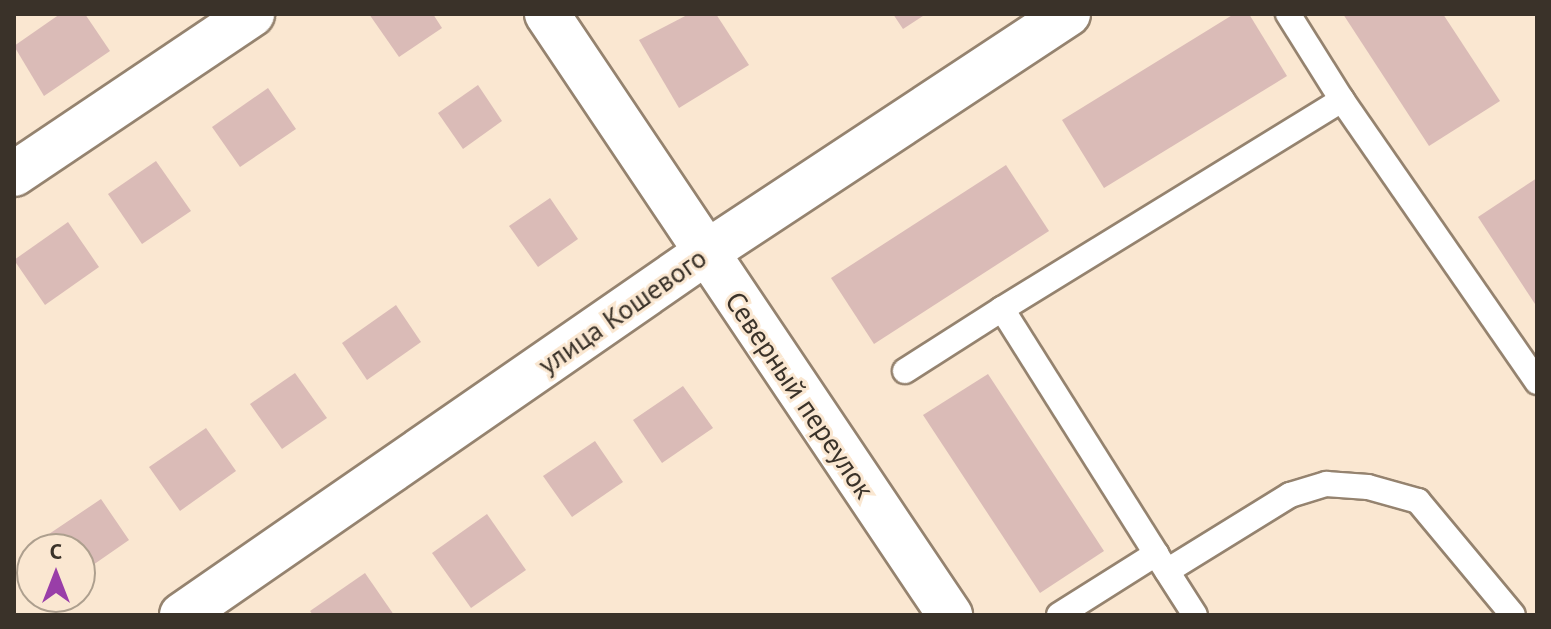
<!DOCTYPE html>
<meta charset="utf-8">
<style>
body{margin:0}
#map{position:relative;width:1551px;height:629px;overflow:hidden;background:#fae7d1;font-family:"PT Sans",sans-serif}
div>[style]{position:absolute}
.building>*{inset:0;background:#dabbb7}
.roads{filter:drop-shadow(2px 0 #95836f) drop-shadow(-2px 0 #95836f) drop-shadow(0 2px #95836f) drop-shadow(0 -2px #95836f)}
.lane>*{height:24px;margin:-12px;padding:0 12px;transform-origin:12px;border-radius:12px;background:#fff}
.street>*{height:44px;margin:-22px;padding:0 22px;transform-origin:22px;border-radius:22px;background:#fff}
span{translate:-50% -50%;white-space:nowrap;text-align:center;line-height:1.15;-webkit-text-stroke:6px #fae7d1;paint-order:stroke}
.street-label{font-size:28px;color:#3a3229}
.frame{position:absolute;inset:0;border:16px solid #3a3229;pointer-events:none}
.north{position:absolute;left:16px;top:533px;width:80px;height:80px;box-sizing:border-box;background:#fae7d1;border:2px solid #ad9f8e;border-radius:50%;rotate:0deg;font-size:22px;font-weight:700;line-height:32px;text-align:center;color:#3a3229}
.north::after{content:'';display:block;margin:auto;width:28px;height:36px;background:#993ea8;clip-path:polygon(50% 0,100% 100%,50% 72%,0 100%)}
</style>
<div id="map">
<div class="building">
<i style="clip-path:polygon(60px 14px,85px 14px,110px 51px,44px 96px,14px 46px)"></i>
<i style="clip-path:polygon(369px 14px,433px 14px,442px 28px,399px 57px)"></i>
<i style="clip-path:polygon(689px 14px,716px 14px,749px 65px,679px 108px,639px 40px)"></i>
<i style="clip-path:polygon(893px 14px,926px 14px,903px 29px)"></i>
<i style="clip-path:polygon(1234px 14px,1249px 14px,1287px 76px,1104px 188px,1062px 120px)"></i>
<i style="clip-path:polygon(1343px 14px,1443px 14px,1500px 101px,1429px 146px)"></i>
<i style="clip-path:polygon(478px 85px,502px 121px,463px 149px,438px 113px)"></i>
<i style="clip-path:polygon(268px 88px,296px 129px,240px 167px,212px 127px)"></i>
<i style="clip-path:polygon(156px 161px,191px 211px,142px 244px,108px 194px)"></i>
<i style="clip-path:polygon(1006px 165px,1049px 231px,874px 344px,831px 278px)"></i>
<i style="clip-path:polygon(1537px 178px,1537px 307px,1478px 217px)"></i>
<i style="clip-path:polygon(550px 198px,578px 239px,538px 267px,509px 226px)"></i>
<i style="clip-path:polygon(68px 222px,99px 267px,45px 305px,14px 260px)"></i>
<i style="clip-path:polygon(396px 305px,421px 342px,367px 380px,342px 343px)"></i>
<i style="clip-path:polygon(295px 373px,327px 418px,282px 449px,250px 404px)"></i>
<i style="clip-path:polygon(988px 374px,1104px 551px,1040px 593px,923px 415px)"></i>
<i style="clip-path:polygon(683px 386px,713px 428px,662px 463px,633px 420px)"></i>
<i style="clip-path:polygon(206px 428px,236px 471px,180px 511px,149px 467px)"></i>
<i style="clip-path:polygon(595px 441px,623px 482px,572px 517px,543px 476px)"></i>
<i style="clip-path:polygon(101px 499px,129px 540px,80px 574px,80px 549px,55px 549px,46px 536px)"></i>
<i style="clip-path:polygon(487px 514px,526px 570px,471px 608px,432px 553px)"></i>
<i style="clip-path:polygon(365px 573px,394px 615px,313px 615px,310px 611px)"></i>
</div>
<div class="roads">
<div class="lane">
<i style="left:1342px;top:100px;width:343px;rotate:55.3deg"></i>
<i style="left:1002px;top:309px;width:399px;rotate:-31.6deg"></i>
<i style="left:1342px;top:100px;width:102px;rotate:-122.1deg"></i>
<i style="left:905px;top:371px;width:115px;rotate:-32.6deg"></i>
<i style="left:1002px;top:309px;width:289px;rotate:57.8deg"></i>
<i style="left:1167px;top:571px;width:145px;rotate:-31.7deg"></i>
<i style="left:1290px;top:495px;width:38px;rotate:-17deg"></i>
<i style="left:1326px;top:484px;width:42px;rotate:4.1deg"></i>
<i style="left:1368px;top:487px;width:52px;rotate:15.6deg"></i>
<i style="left:1418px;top:501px;width:148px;rotate:50.2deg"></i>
<i style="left:1059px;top:615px;width:115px;rotate:-32.2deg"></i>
<i style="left:1156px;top:554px;width:72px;rotate:57.4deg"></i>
</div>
<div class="street">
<i style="left:547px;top:14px;width:724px;rotate:56.16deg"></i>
<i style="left:14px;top:174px;width:287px;rotate:-33.9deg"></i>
<i style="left:182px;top:615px;width:635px;rotate:-34.67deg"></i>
<i style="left:704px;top:254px;width:436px;rotate:-33.4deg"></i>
</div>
</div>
<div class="street-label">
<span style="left:622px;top:311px;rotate:-35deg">улица Кошевого</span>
<span style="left:800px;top:395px;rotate:56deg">Северный переулок</span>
</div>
<div class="frame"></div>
<div class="north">С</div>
</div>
